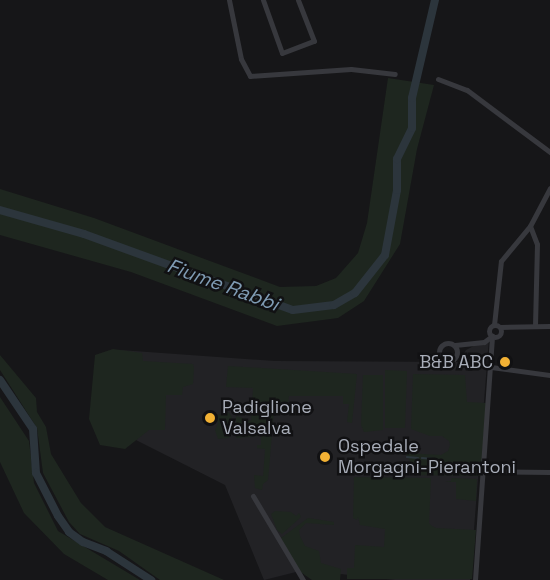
<!DOCTYPE html>
<style>
body{margin:0}
#map{position:relative;width:550px;height:580px;overflow:hidden;background:#161618;font-family:"Space Grotesk",sans-serif}
div>[style]{position:absolute}
.built>*{inset:0;background:#222225}
.green>*{inset:0;background:#1e261f}
.stream>*{height:1.5px;margin:-0.75px;padding:0 0.75px;transform-origin:0.75px;border-radius:0.75px;background:#2c353c}
.river>*{height:8px;margin:-4px;padding:0 4px;transform-origin:4px;border-radius:4px;background:#2c353c}
.street>*{height:5px;margin:-2.5px;padding:0 2.5px;transform-origin:2.5px;border-radius:2.5px;background:#37383d}
.street>.ring{margin:-2.5px;padding:0;box-sizing:content-box;background:none;border:5px solid #37383d;border-radius:50%}
.dots>*{width:16px;height:16px;translate:-50% -50%;box-sizing:border-box;border:3px solid #111113;border-radius:50%}
span{translate:-50% -50%;white-space:nowrap;text-align:center;line-height:1.15;-webkit-text-stroke:5px #111113;paint-order:stroke}
.poi-label{font-size:18px;color:#a8adb8}
.right{translate:-100% -50%;text-align:right}
.left{translate:0 -50%;text-align:left}
.water-label{font-size:20px;color:#7f9bb3;font-style:italic}
</style>
<div id="map">
<div class="built">
<i style="clip-path:polygon(489px 338px,470px 580px,395px 580px,304px 570px,264px 580px,225px 485px,126px 435px,120px 350px,275px 361px,458px 362px,466px 350px)"></i>
</div>
<div class="green">
<i style="clip-path:polygon(388px 78px,434px 85px,417px 149px,400px 244px,364px 301px,338px 318px,277px 326px,131px 272px,0 235px,0 189px,94px 218px,280px 287px,316px 286px,336px 278px,358px 253px,367px 223px)"></i>
<i style="clip-path:polygon(113px 349px,142px 353px,143px 361px,193px 364px,194px 368px,193px 384px,183px 387px,182px 395px,166px 395px,165px 430px,149px 430px,125px 449px,100px 445px,89px 419px,95px 355px)"></i>
<i style="clip-path:polygon(0 355px,36px 398px,37px 412px,46px 427px,51px 454px,81px 503px,105px 527px,224px 580px,160px 580px,119px 551px,80px 534px,69px 522px,43px 473px,37px 428px,0 370px)"></i>
<i style="clip-path:polygon(228px 366px,357px 374px,352px 423px,347px 422px,349px 404px,343px 404px,343px 396px,289px 396px,287px 410px,274px 411px,268px 480px,263px 484px,262px 490px,255px 488px,254px 475px,263px 476px,264px 464px,265px 449px,257px 448px,257px 445px,261px 445px,261px 436px,236px 438px,236px 416px,251px 421px,253px 388px,226px 387px)"></i>
<i style="clip-path:polygon(385px 370px,407px 371px,405px 428px,385px 428px)"></i>
<i style="clip-path:polygon(413px 374px,465px 375px,467px 402px,486px 403px,481px 476px,412px 475px,412px 464px,405px 453px,441px 455px,448px 451px,450px 445px,449px 441px,442px 436px,430px 436px,411px 429px)"></i>
<i style="clip-path:polygon(363px 375px,383px 375px,383px 430px,364px 432px,361px 425px)"></i>
<i style="clip-path:polygon(0 397px,29px 441px,34px 483px,58px 531px,140px 580px,108px 580px,64px 554px,24px 513px,0 462px)"></i>
<i style="clip-path:polygon(228px 412px,232px 417px,229px 438px,218px 439px,215px 430px,218px 423px,215px 416px)"></i>
<i style="clip-path:polygon(354px 477px,431px 478px,429px 523px,432px 526px,436px 528px,476px 530px,472px 579px,347px 579px,347px 568px,354px 568px,355px 545px,384px 547px,385px 529px,360px 525px,358px 517px,357px 520px,353px 518px)"></i>
<i style="clip-path:polygon(451px 478px,477px 479px,476px 501px,456px 499px,456px 482px,445px 482px,451px 481px)"></i>
<i style="clip-path:polygon(275px 511px,291px 512px,296px 516px,299px 513px,301px 517px,282px 534px,277px 530px,271px 514px)"></i>
<i style="clip-path:polygon(308px 518px,334px 522px,334px 525px,306px 523px,299px 530px,300px 536px,305px 546px,319px 551px,321px 563px,341px 569px,340px 580px,312px 580px,299px 571px,281px 538px)"></i>
</div>
<div class="stream">
<i style="left:407px;top:457px;width:11px;rotate:5deg"></i>
<i style="left:422px;top:458px;width:12px;rotate:5deg"></i>
</div>
<div class="river">
<i style="left:0;top:210px;width:87px;rotate:15.9deg"></i>
<i style="left:84px;top:234px;width:222px;rotate:20deg"></i>
<i style="left:293px;top:310px;width:41px;rotate:-7deg"></i>
<i style="left:334px;top:305px;width:24px;rotate:-30deg"></i>
<i style="left:355px;top:293px;width:48px;rotate:-51.7deg"></i>
<i style="left:385px;top:255px;width:66px;rotate:-79.5deg"></i>
<i style="left:397px;top:190px;width:31px;rotate:-90deg"></i>
<i style="left:397px;top:159px;width:34px;rotate:-64deg"></i>
<i style="left:412px;top:128px;width:30px;rotate:-90deg"></i>
<i style="left:412px;top:98px;width:101px;rotate:-76.8deg"></i>
<i style="left:0;top:380px;width:59px;rotate:56deg"></i>
<i style="left:33px;top:429px;width:44px;rotate:86.1deg"></i>
<i style="left:36px;top:473px;width:48px;rotate:62.9deg"></i>
<i style="left:58px;top:516px;width:19px;rotate:55deg"></i>
<i style="left:69px;top:532px;width:17px;rotate:36deg"></i>
<i style="left:83px;top:542px;width:25px;rotate:21deg"></i>
<i style="left:106px;top:551px;width:54px;rotate:32.8deg"></i>
</div>
<div class="street">
<i style="left:229px;top:0;width:60px;rotate:78.5deg"></i>
<i style="left:241px;top:59px;width:19px;rotate:62deg"></i>
<i style="left:250px;top:76px;width:101px;rotate:-4deg"></i>
<i style="left:351px;top:69px;width:44px;rotate:6.5deg"></i>
<i style="left:263px;top:0;width:56px;rotate:70.3deg"></i>
<i style="left:282px;top:53px;width:34px;rotate:-21deg"></i>
<i style="left:314px;top:41px;width:44px;rotate:-111.3deg"></i>
<i style="left:438px;top:79px;width:31px;rotate:21deg"></i>
<i style="left:467px;top:90px;width:104px;rotate:36.8deg"></i>
<i style="left:530px;top:226px;width:19px;rotate:69deg"></i>
<i style="left:537px;top:244px;width:82px;rotate:91.4deg"></i>
<i class="ring" style="left:489px;top:325px;width:7px;height:7px"></i>
<i style="left:494px;top:325px;width:64px;rotate:-83.8deg"></i>
<i style="left:501px;top:261px;width:45px;rotate:-50.4deg"></i>
<i style="left:530px;top:226px;width:43px;rotate:-62.2deg"></i>
<i style="left:500px;top:327px;width:50px;rotate:-1.1deg"></i>
<i class="ring" style="left:439px;top:343px;width:13px;height:13px"></i>
<i style="left:455px;top:345px;width:29px;rotate:-6deg"></i>
<i style="left:484px;top:342px;width:10px;rotate:-37deg"></i>
<i style="left:491px;top:367px;width:60px;rotate:7.7deg"></i>
<i style="left:483px;top:471px;width:67px;rotate:0.9deg"></i>
<i style="left:253px;top:496px;width:98px;rotate:59.2deg"></i>
<i style="left:475px;top:580px;width:245px;rotate:-86deg"></i>
</div>
<div class="dots">
<i style="left:505px;top:362px;background:#f2b134"></i>
<i style="left:210px;top:418px;background:#f2b134"></i>
<i style="left:325px;top:457px;background:#f2b134"></i>
</div>
<div class="poi-label">
<span class="right" style="left:493px;top:362px">B&amp;B ABC</span>
<span class="left" style="left:222px;top:418px">Padiglione<br>Valsalva</span>
<span class="left" style="left:338px;top:457px">Ospedale<br>Morgagni-Pierantoni</span>
</div>
<div class="water-label">
<span style="left:223px;top:285px;rotate:20deg">Fiume Rabbi</span>
</div>
</div>
